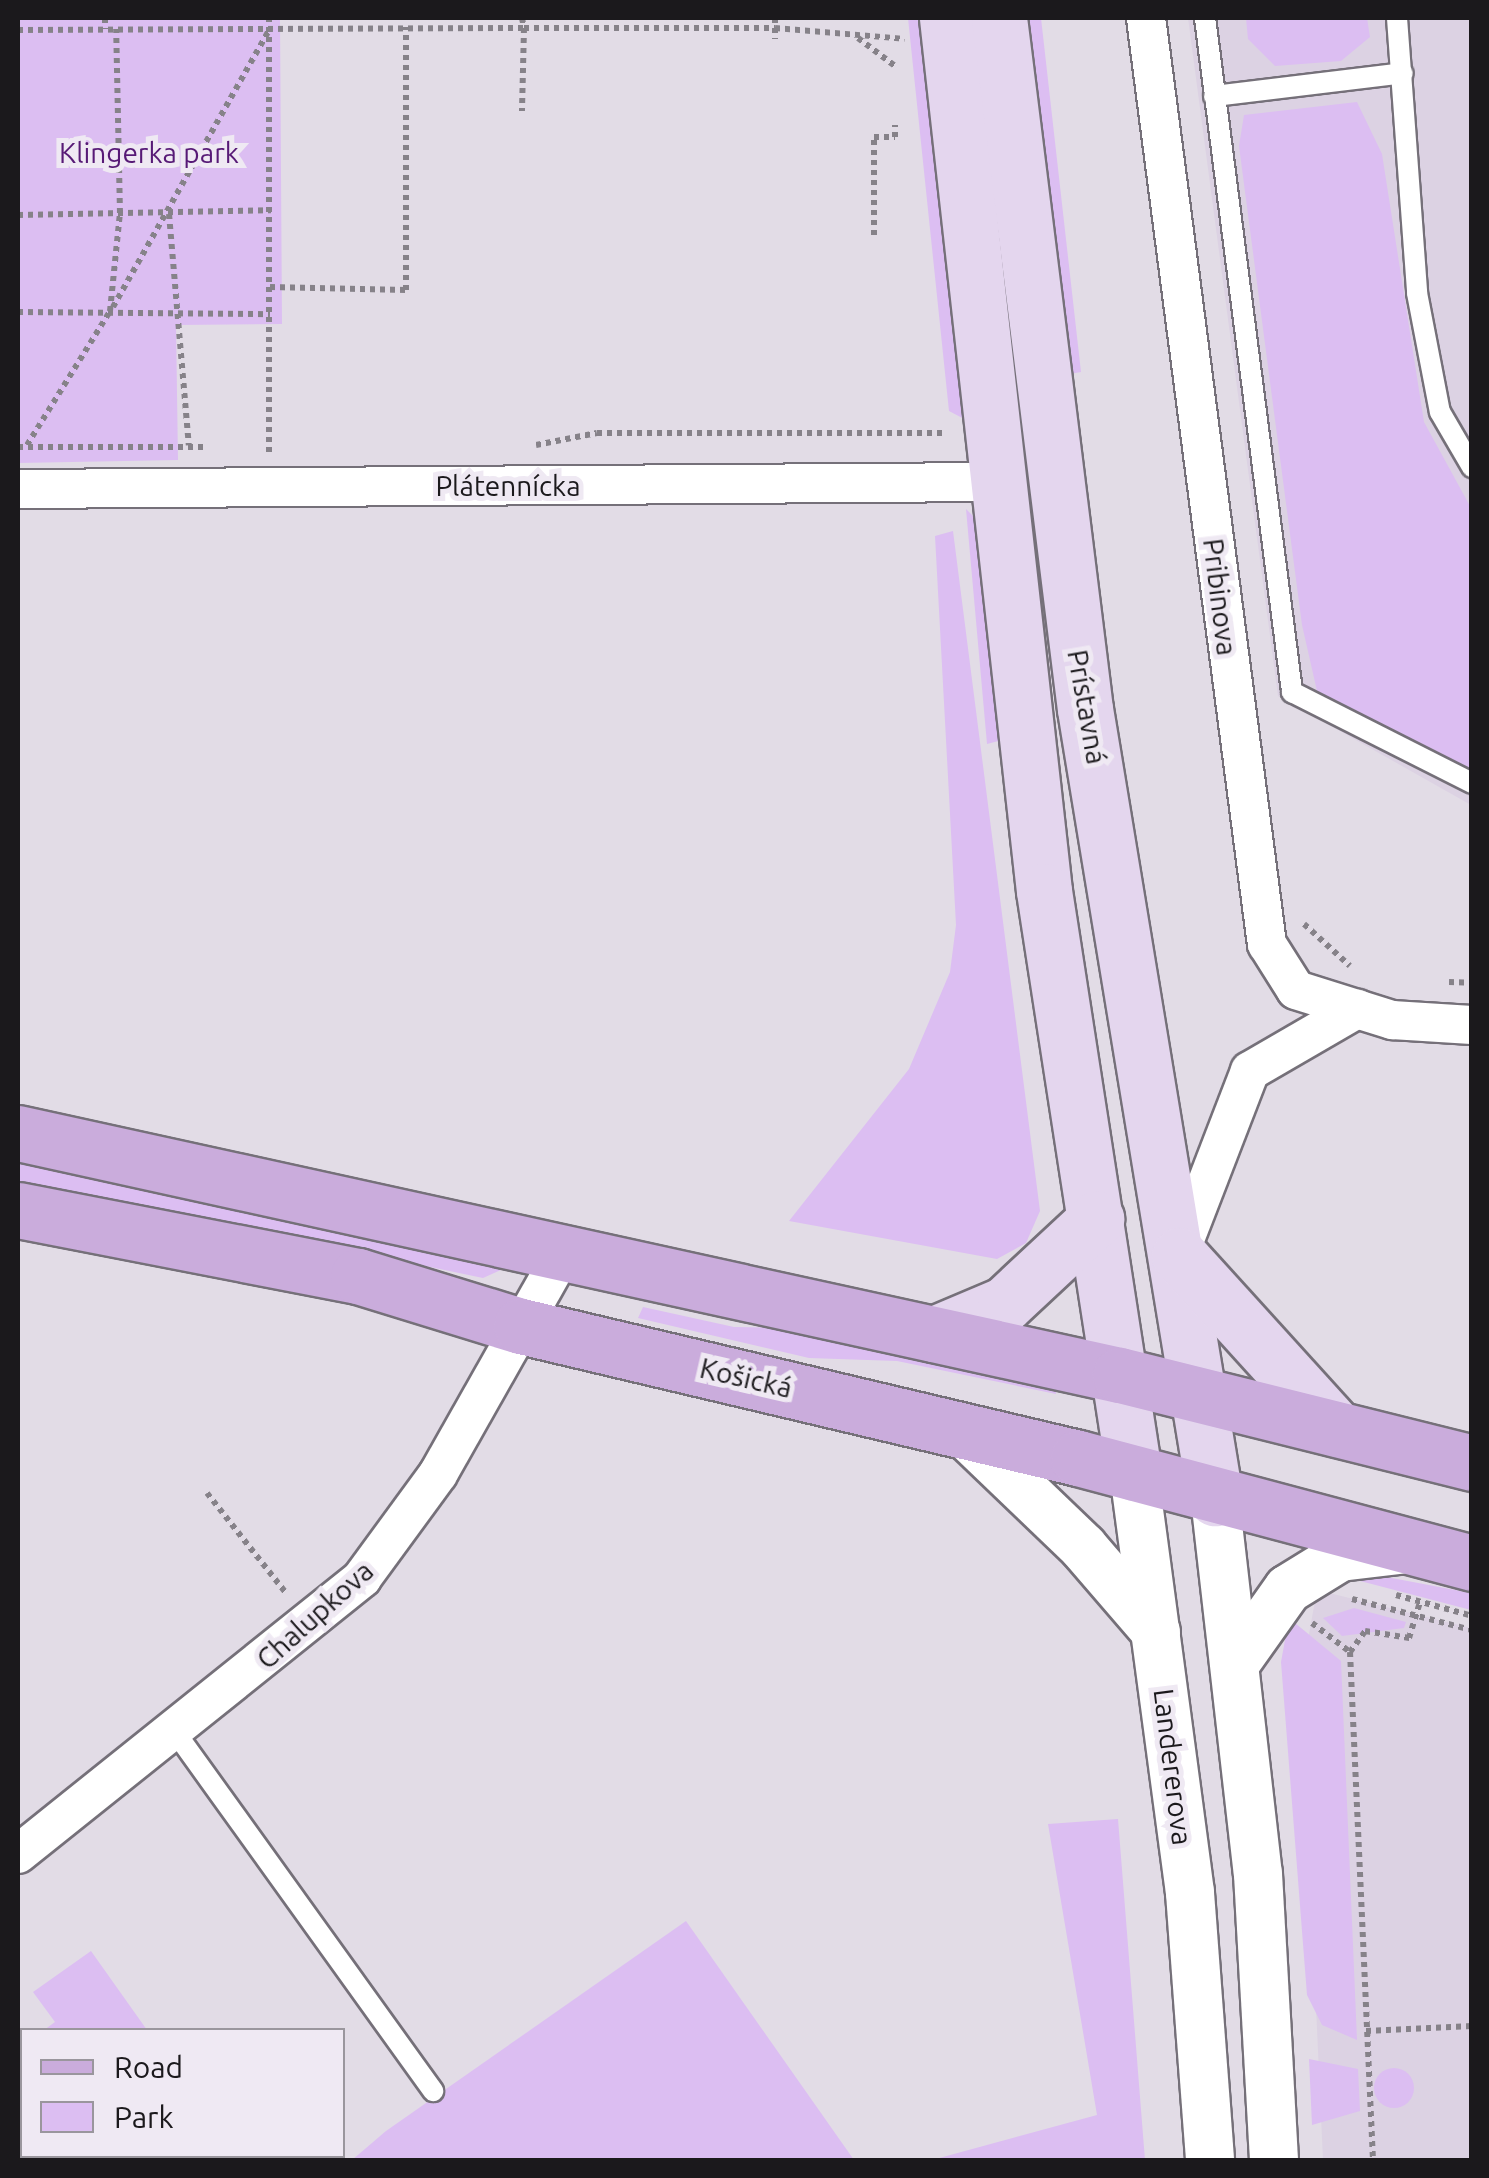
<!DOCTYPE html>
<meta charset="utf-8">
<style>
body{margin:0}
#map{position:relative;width:1489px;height:2178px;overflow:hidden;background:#e2dce6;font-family:Ubuntu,sans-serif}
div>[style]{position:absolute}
.built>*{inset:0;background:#dcd2e3}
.green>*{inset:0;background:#dcbef2}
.round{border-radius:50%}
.path>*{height:6px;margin-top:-3px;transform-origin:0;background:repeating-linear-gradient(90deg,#868289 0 5px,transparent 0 10px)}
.roads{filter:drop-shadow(2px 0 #757079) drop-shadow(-2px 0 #757079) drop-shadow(0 2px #757079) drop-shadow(0 -2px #757079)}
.service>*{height:20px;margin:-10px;padding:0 10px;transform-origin:10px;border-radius:10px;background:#fff}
.minor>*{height:38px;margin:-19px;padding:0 19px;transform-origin:19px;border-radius:19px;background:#fff}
.tertiary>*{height:48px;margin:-24px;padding:0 24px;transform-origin:24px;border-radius:24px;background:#fff}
.secondary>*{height:55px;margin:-27.5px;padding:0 27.5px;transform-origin:27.5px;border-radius:27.5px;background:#e4d6ee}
.primary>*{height:55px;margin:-27.5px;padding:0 27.5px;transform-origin:27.5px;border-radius:27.5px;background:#caacdc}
span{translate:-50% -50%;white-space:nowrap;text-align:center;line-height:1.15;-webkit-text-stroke:10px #efe9f3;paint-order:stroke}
.park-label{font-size:28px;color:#571a76}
.street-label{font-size:28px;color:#1b191c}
.frame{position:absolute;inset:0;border:20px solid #1b191c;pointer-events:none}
.legend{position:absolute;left:20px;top:2028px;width:325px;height:130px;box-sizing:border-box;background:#efe9f3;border:2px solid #9a969d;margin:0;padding:12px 18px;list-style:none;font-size:30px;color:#1b191c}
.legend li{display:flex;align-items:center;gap:20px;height:50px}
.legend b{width:50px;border:2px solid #9a969d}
</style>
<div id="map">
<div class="built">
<i style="clip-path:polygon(1188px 18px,1471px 18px,1471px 805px,1278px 696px)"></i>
<i style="clip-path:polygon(1317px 1590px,1471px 1628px,1471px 2160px,1323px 2160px,1301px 1678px)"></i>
</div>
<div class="green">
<i style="clip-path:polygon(18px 18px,280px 18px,282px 324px,176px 325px,178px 460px,18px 463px)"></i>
<i style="clip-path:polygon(908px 18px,923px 18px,968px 421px,949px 411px)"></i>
<i style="clip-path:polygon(1023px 18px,1041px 18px,1081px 372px,1064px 375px)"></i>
<i style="clip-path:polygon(1246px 18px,1367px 18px,1370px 37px,1341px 61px,1275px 66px,1248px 39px)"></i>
<i style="clip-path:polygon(1357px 102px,1382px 154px,1424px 422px,1471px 508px,1471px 774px,1317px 691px,1302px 625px,1239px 146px,1244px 115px)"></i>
<i style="clip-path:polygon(966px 509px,982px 525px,1002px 740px,987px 744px)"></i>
<i style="clip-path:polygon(953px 531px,1040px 1211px,1026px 1243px,997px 1259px,789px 1221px,909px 1069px,950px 972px,956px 925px,935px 536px)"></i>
<i style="clip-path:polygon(18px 1161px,500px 1260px,503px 1269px,483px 1278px,18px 1181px)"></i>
<i style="clip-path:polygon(643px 1307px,734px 1327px,808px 1328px,1055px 1380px,1056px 1394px,897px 1361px,809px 1358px,638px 1318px)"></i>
<i style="clip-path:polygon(1360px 1572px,1471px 1593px,1471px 1610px,1345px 1577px)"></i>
<i style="clip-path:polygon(1354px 1608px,1406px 1622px,1404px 1628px,1342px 1636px,1323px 1618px)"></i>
<i style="clip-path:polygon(1289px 1618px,1341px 1661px,1357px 2040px,1322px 2025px,1307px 1995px,1281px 1662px)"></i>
<i style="clip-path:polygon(1118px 1819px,1145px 2160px,932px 2160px,1097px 2115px,1048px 1824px)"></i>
<i style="clip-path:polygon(686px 1921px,854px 2160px,352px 2160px,386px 2131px)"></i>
<i style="clip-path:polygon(91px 1951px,147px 2030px,44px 2030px,55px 2022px,33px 1992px)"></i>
<i style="clip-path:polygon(1309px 2059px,1358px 2069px,1360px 2111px,1312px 2125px)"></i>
<i class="round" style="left:1374px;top:2068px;width:40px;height:40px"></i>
</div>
<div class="path">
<i style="left:105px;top:18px;width:11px;rotate:90deg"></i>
<i style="left:522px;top:18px;width:10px;rotate:79deg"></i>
<i style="left:524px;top:28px;width:251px"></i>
<i style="left:775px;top:28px;width:130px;rotate:4.8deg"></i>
<i style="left:775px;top:18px;width:21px;rotate:90deg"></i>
<i style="left:18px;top:30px;width:506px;rotate:-0.23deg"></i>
<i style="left:524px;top:28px;width:83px;rotate:91.4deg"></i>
<i style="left:858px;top:38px;width:46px;rotate:37.1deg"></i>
<i style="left:169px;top:214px;width:232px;rotate:85.1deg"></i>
<i style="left:18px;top:215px;width:253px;rotate:-1.1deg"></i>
<i style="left:874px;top:235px;width:98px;rotate:-90deg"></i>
<i style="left:874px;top:137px;width:21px"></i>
<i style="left:895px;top:137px;width:12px;rotate:-90deg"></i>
<i style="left:270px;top:287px;width:136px;rotate:1.3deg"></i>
<i style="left:406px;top:290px;width:263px;rotate:-90deg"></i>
<i style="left:113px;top:307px;width:318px;rotate:-60.6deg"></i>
<i style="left:18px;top:312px;width:252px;rotate:0.5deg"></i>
<i style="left:27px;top:445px;width:158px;rotate:-58.2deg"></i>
<i style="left:110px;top:311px;width:99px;rotate:-84.2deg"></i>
<i style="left:120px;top:213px;width:184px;rotate:-91.2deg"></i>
<i style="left:536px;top:445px;width:62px;rotate:-11.1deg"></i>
<i style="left:597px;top:433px;width:349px"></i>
<i style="left:18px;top:447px;width:187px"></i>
<i style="left:269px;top:452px;width:434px;rotate:-90deg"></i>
<i style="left:1304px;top:924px;width:62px;rotate:42.4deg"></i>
<i style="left:1449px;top:982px;width:23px;rotate:2deg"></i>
<i style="left:207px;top:1493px;width:127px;rotate:51.7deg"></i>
<i style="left:1396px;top:1595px;width:79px;rotate:15.4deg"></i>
<i style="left:1352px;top:1599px;width:124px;rotate:14.5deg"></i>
<i style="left:1312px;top:1623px;width:48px;rotate:37.3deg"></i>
<i style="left:1350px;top:1652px;width:509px;rotate:87.41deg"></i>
<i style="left:1350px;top:1652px;width:26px;rotate:-54deg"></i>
<i style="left:1365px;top:1631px;width:45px;rotate:9deg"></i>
<i style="left:1409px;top:1638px;width:38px;rotate:-73deg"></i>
<i style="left:1366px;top:2031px;width:106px;rotate:-2.7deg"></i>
</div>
<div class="roads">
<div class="service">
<i style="left:1205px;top:18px;width:680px;rotate:82.64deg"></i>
<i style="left:1292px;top:692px;width:202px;rotate:26.8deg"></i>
<i style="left:1397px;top:18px;width:276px;rotate:85.8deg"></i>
<i style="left:1417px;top:293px;width:121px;rotate:79.1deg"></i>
<i style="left:1440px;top:412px;width:64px;rotate:59.8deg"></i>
<i style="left:1214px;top:96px;width:190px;rotate:-6.9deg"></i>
<i style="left:173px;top:1729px;width:446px;rotate:54.3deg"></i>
</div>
<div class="minor">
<i style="left:1146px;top:18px;width:934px;rotate:82.56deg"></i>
<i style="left:1267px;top:944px;width:54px;rotate:57.8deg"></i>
<i style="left:1296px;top:990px;width:101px;rotate:17.4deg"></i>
<i style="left:1392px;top:1020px;width:80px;rotate:3.6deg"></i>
<i style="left:18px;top:489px;width:980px;rotate:-0.41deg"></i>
<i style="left:1179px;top:1255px;width:197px;rotate:-68.9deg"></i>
<i style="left:1250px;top:1071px;width:124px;rotate:-30.1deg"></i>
<i style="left:18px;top:1854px;width:441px;rotate:-38.7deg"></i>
<i style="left:362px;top:1578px;width:129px;rotate:-53.8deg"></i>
<i style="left:438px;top:1474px;width:254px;rotate:-60.5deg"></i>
</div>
<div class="tertiary">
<i style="left:959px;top:1428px;width:172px;rotate:43.8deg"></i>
<i style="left:1083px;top:1547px;width:112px;rotate:49.3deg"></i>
<i style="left:1134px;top:1473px;width:424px;rotate:82.4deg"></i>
<i style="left:1190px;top:1893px;width:268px;rotate:85.7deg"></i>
<i style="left:1215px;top:1498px;width:378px;rotate:83.5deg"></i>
<i style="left:1258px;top:1874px;width:286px;rotate:86.8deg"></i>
<i style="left:1237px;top:1661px;width:88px;rotate:-54.7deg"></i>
<i style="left:1288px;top:1589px;width:61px;rotate:-31.6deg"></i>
<i style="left:1340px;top:1557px;width:66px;rotate:-6.9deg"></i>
</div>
<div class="secondary">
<i style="left:947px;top:18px;width:878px;rotate:83.66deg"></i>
<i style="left:1044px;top:891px;width:589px;rotate:81.21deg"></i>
<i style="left:999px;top:18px;width:696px;rotate:82.91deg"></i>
<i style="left:1085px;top:709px;width:800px;rotate:80.64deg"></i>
<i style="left:1179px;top:1255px;width:234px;rotate:47.8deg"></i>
<i style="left:934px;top:1334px;width:77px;rotate:-22.9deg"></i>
<i style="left:1005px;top:1304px;width:125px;rotate:-43deg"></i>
</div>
<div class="primary">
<i style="left:18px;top:1133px;width:1128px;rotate:12.39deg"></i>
<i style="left:1120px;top:1375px;width:363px;rotate:14deg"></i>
<i style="left:18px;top:1210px;width:346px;rotate:11deg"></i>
<i style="left:358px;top:1276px;width:170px;rotate:17.1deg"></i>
<i style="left:521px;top:1326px;width:572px;rotate:13.33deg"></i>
<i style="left:1078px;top:1458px;width:408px;rotate:14.9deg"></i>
</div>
</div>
<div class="park-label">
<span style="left:149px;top:153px">Klingerka park</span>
</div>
<div class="street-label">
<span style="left:508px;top:486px">Plátennícka</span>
<span style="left:1220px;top:597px;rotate:83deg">Pribinova</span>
<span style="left:1087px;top:707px;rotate:80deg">Prístavná</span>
<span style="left:746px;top:1378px;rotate:13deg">Košická</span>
<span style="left:315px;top:1615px;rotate:-42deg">Chalupkova</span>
<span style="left:1173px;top:1767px;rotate:83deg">Landererova</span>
</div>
<div class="frame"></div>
<ul class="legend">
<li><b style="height:12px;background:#caacdc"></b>Road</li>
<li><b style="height:28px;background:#dcbef2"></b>Park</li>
</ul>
</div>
